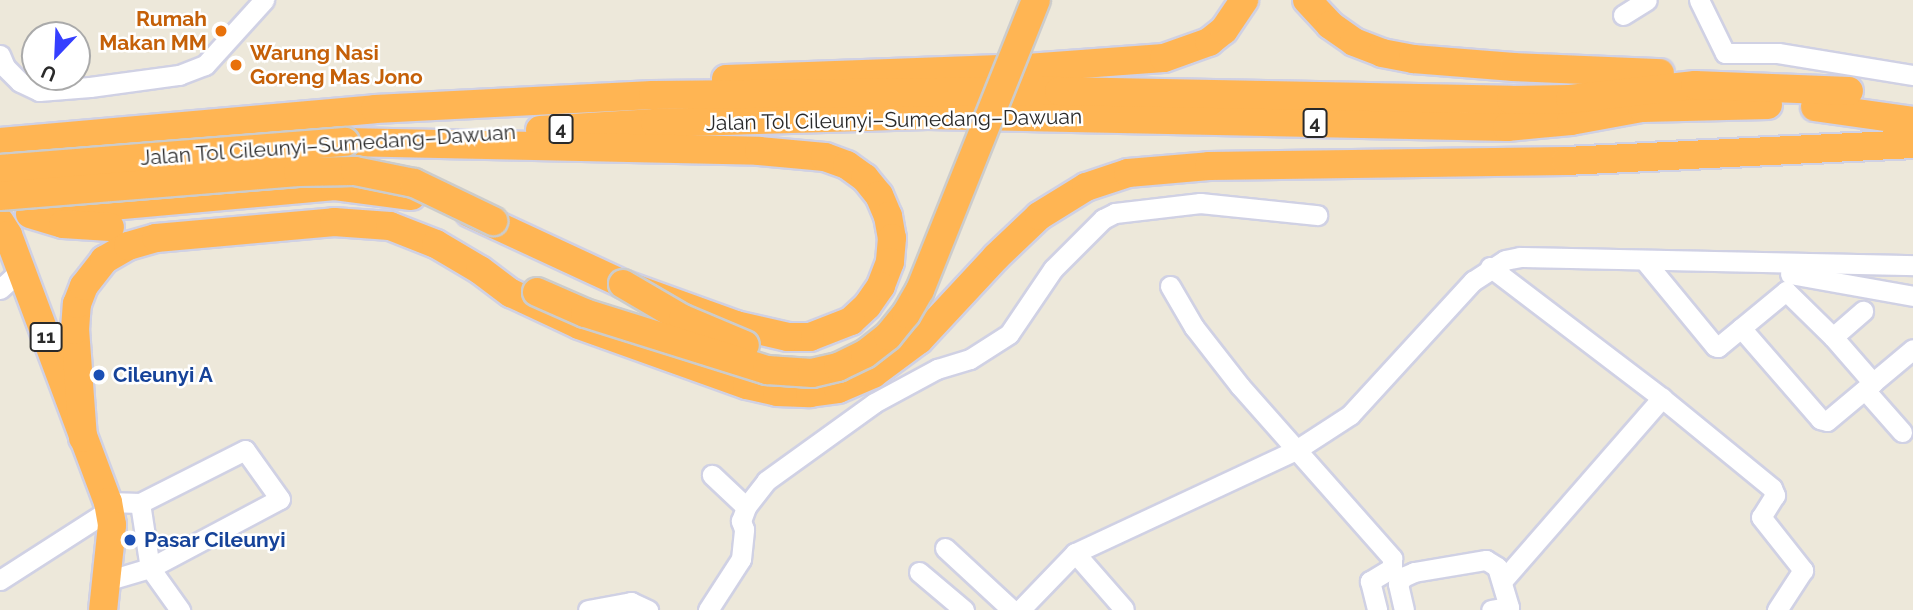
<!DOCTYPE html>
<meta charset="utf-8">
<style>
body{margin:0}
#map{position:relative;width:1913px;height:610px;overflow:hidden;background:#ede8da;font-family:Raleway,sans-serif}
div>[style]{position:absolute}
.roads{filter:drop-shadow(2px 0 #d0d1e4) drop-shadow(-2px 0 #d0d1e4) drop-shadow(0 2px #d0d1e4) drop-shadow(0 -2px #d0d1e4)}
.minor>*{height:19px;margin:-9.5px;padding:0 9.5px;transform-origin:9.5px;border-radius:9.5px;background:#fff}
.highway>*{height:28px;margin:-14px;padding:0 14px;transform-origin:14px;border-radius:14px;background:#ffb553}
.bridges{filter:drop-shadow(2px 0 #ccc) drop-shadow(-2px 0 #ccc) drop-shadow(0 2px #ccc) drop-shadow(0 -2px #ccc)}
.highway-bridge>*{height:28px;margin:-14px;padding:0 14px;transform-origin:14px;border-radius:14px;background:#ffb553}
.dots>*{width:19px;height:19px;translate:-50% -50%;box-sizing:border-box;border:4px solid #fff;border-radius:50%}
span{translate:-50% -50%;white-space:nowrap;text-align:center;line-height:1.15;-webkit-text-stroke:5px #fff;paint-order:stroke}
.shield-label span{padding:2px 5px;background:#fff;border:2px solid;border-radius:5px;-webkit-text-stroke-width:0}
.shield-label{font-size:19px;color:#2a2a2a;font-weight:700}
.food-label{font-size:21px;color:#c56008;font-weight:700}
.right{translate:-100% -50%;text-align:right}
.left{translate:0 -50%;text-align:left}
.street-label{font-size:21px;color:#2a2a2a}
.transit-label{font-size:21px;color:#164399;font-weight:700}
.north{position:absolute;left:21px;top:21px;width:70px;height:70px;box-sizing:border-box;background:#fff;border:2px solid #aaa;border-radius:50%;rotate:203deg;font-size:19px;font-weight:700;line-height:28px;text-align:center;color:#2a2a2a}
.north::after{content:'';display:block;margin:auto;width:24px;height:32px;background:#353fff;clip-path:polygon(50% 0,100% 100%,50% 72%,0 100%)}
</style>
<div id="map">
<div class="roads">
<div class="minor">
<i style="left:1699px;top:0;width:59px;rotate:63.9deg"></i>
<i style="left:1725px;top:53px;width:53px"></i>
<i style="left:1778px;top:53px;width:137px;rotate:9.3deg"></i>
<i style="left:1623px;top:15px;width:28px;rotate:-32deg"></i>
<i style="left:0;top:55px;width:13px;rotate:67deg"></i>
<i style="left:5px;top:67px;width:21px;rotate:45deg"></i>
<i style="left:20px;top:82px;width:21px;rotate:25deg"></i>
<i style="left:39px;top:91px;width:51px;rotate:-4.5deg"></i>
<i style="left:90px;top:87px;width:90px;rotate:-7.7deg"></i>
<i style="left:179px;top:75px;width:28px;rotate:-21deg"></i>
<i style="left:205px;top:65px;width:88px;rotate:-47.8deg"></i>
<i style="left:1644px;top:260px;width:112px;rotate:50.5deg"></i>
<i style="left:1715px;top:346px;width:3px;rotate:18deg"></i>
<i style="left:1718px;top:347px;width:88px;rotate:-39.5deg"></i>
<i style="left:1786px;top:291px;width:66px;rotate:44.4deg"></i>
<i style="left:1833px;top:337px;width:61px;rotate:49deg"></i>
<i style="left:1490px;top:267px;width:216px;rotate:37.3deg"></i>
<i style="left:1662px;top:398px;width:142px;rotate:39.3deg"></i>
<i style="left:1772px;top:488px;width:8px;rotate:67deg"></i>
<i style="left:1775px;top:495px;width:26px;rotate:122deg"></i>
<i style="left:1761px;top:517px;width:68px;rotate:51.6deg"></i>
<i style="left:1803px;top:570px;width:48px;rotate:123deg"></i>
<i style="left:1790px;top:274px;width:125px;rotate:10.1deg"></i>
<i style="left:1170px;top:286px;width:48px;rotate:59.7deg"></i>
<i style="left:1194px;top:327px;width:75px;rotate:52.1deg"></i>
<i style="left:1240px;top:386px;width:230px;rotate:48.5deg"></i>
<i style="left:1392px;top:558px;width:10px;rotate:90deg"></i>
<i style="left:1392px;top:568px;width:26px;rotate:149deg"></i>
<i style="left:1370px;top:581px;width:30px;rotate:76deg"></i>
<i style="left:0;top:289px;width:28px;rotate:-42deg"></i>
<i style="left:1741px;top:328px;width:121px;rotate:49deg"></i>
<i style="left:1820px;top:419px;width:7px;rotate:16deg"></i>
<i style="left:1827px;top:421px;width:112px;rotate:-39.9deg"></i>
<i style="left:1833px;top:337px;width:40px;rotate:-41deg"></i>
<i style="left:1865px;top:390px;width:56px;rotate:48.6deg"></i>
<i style="left:140px;top:503px;width:66px;rotate:81.3deg"></i>
<i style="left:150px;top:568px;width:52px;rotate:54.5deg"></i>
<i style="left:746px;top:507px;width:33px;rotate:-52deg"></i>
<i style="left:766px;top:481px;width:133px;rotate:-35.8deg"></i>
<i style="left:874px;top:403px;width:72px;rotate:-28.4deg"></i>
<i style="left:937px;top:369px;width:34px;rotate:-17deg"></i>
<i style="left:970px;top:359px;width:46px;rotate:-32.7deg"></i>
<i style="left:1009px;top:334px;width:78px;rotate:-55.9deg"></i>
<i style="left:1053px;top:269px;width:71px;rotate:-45deg"></i>
<i style="left:1103px;top:219px;width:13px;rotate:-27deg"></i>
<i style="left:1115px;top:213px;width:86px;rotate:-6.7deg"></i>
<i style="left:1200px;top:203px;width:118px;rotate:5.9deg"></i>
<i style="left:945px;top:548px;width:91px;rotate:42.8deg"></i>
<i style="left:1075px;top:553px;width:74px;rotate:48.8deg"></i>
<i style="left:919px;top:572px;width:59px;rotate:40.2deg"></i>
<i style="left:0;top:580px;width:130px;rotate:-32.7deg"></i>
<i style="left:1503px;top:580px;width:242px;rotate:-48.9deg"></i>
<i style="left:106px;top:581px;width:46px;rotate:-16.5deg"></i>
<i style="left:150px;top:568px;width:147px;rotate:-28deg"></i>
<i style="left:280px;top:499px;width:60px;rotate:-125.5deg"></i>
<i style="left:245px;top:450px;width:118px;rotate:153.2deg"></i>
<i style="left:140px;top:503px;width:32px;rotate:-178deg"></i>
<i style="left:588px;top:610px;width:44px;rotate:-10.5deg"></i>
<i style="left:631px;top:602px;width:19px;rotate:25deg"></i>
<i style="left:708px;top:610px;width:61px;rotate:-57.1deg"></i>
<i style="left:741px;top:559px;width:30px;rotate:-84deg"></i>
<i style="left:744px;top:529px;width:9px;rotate:-111deg"></i>
<i style="left:741px;top:521px;width:15px;rotate:-70deg"></i>
<i style="left:746px;top:507px;width:47px;rotate:-136.7deg"></i>
<i style="left:1020px;top:610px;width:79px;rotate:-46deg"></i>
<i style="left:1075px;top:553px;width:244px;rotate:-25deg"></i>
<i style="left:1296px;top:450px;width:64px;rotate:-32.9deg"></i>
<i style="left:1350px;top:415px;width:182px;rotate:-47.5deg"></i>
<i style="left:1473px;top:281px;width:38px;rotate:-33deg"></i>
<i style="left:1505px;top:260px;width:15px;rotate:-11deg"></i>
<i style="left:1520px;top:257px;width:393px;rotate:1.2deg"></i>
<i style="left:1404px;top:610px;width:27px;rotate:-103deg"></i>
<i style="left:1398px;top:584px;width:9px;rotate:-54deg"></i>
<i style="left:1403px;top:577px;width:12px;rotate:-24deg"></i>
<i style="left:1414px;top:572px;width:73px;rotate:-9.5deg"></i>
<i style="left:1486px;top:560px;width:13px;rotate:32deg"></i>
<i style="left:1497px;top:567px;width:42px;rotate:73.3deg"></i>
<i style="left:1509px;top:607px;width:18px;rotate:171deg"></i>
</div>
<div class="highway">
<i style="left:1307px;top:0;width:34px;rotate:47deg"></i>
<i style="left:1330px;top:25px;width:29px;rotate:35deg"></i>
<i style="left:1354px;top:42px;width:30px;rotate:21deg"></i>
<i style="left:1382px;top:53px;width:32px;rotate:11deg"></i>
<i style="left:1413px;top:59px;width:101px;rotate:4.5deg"></i>
<i style="left:1514px;top:67px;width:146px;rotate:2.4deg"></i>
<i style="left:726px;top:79px;width:301px;rotate:-2.1deg"></i>
<i style="left:1027px;top:68px;width:137px;rotate:-4.2deg"></i>
<i style="left:1164px;top:58px;width:48px;rotate:-19.6deg"></i>
<i style="left:1209px;top:42px;width:19px;rotate:-39deg"></i>
<i style="left:1224px;top:30px;width:36px;rotate:-56deg"></i>
<i style="left:1815px;top:107px;width:99px;rotate:8.1deg"></i>
<i style="left:540px;top:130px;width:115px;rotate:-3.5deg"></i>
<i style="left:655px;top:123px;width:273px;rotate:-1.7deg"></i>
<i style="left:928px;top:115px;width:579px;rotate:1.19deg"></i>
<i style="left:1507px;top:127px;width:64px;rotate:-5.4deg"></i>
<i style="left:1571px;top:121px;width:72px;rotate:-10.4deg"></i>
<i style="left:1642px;top:108px;width:126px;rotate:-1.4deg"></i>
<i style="left:0;top:142px;width:376px;rotate:-5deg"></i>
<i style="left:375px;top:109px;width:278px;rotate:-2.9deg"></i>
<i style="left:653px;top:95px;width:406px;rotate:-0.6deg"></i>
<i style="left:1059px;top:91px;width:452px;rotate:1.1deg"></i>
<i style="left:1511px;top:100px;width:59px;rotate:-1deg"></i>
<i style="left:1570px;top:99px;width:126px;rotate:-6.4deg"></i>
<i style="left:1695px;top:85px;width:154px;rotate:2.2deg"></i>
<i style="left:345px;top:142px;width:414px;rotate:1.2deg"></i>
<i style="left:759px;top:151px;width:66px;rotate:5.2deg"></i>
<i style="left:825px;top:157px;width:23px;rotate:20deg"></i>
<i style="left:847px;top:165px;width:22px;rotate:36deg"></i>
<i style="left:865px;top:178px;width:22px;rotate:51deg"></i>
<i style="left:879px;top:195px;width:23px;rotate:67deg"></i>
<i style="left:888px;top:216px;width:22px;rotate:80deg"></i>
<i style="left:892px;top:238px;width:24px;rotate:95deg"></i>
<i style="left:890px;top:262px;width:26px;rotate:111deg"></i>
<i style="left:881px;top:286px;width:24px;rotate:125deg"></i>
<i style="left:867px;top:306px;width:22px;rotate:137deg"></i>
<i style="left:851px;top:321px;width:44px;rotate:158.7deg"></i>
<i style="left:810px;top:337px;width:22px;rotate:180deg"></i>
<i style="left:788px;top:337px;width:53px;rotate:-167deg"></i>
<i style="left:736px;top:325px;width:120px;rotate:-160.1deg"></i>
<i style="left:623px;top:284px;width:169px;rotate:-155.1deg"></i>
<i style="left:35px;top:187px;width:34px;rotate:28deg"></i>
<i style="left:65px;top:203px;width:25px;rotate:12deg"></i>
<i style="left:89px;top:208px;width:247px;rotate:-5.1deg"></i>
<i style="left:335px;top:186px;width:77px;rotate:7.5deg"></i>
<i style="left:30px;top:214px;width:34px;rotate:17deg"></i>
<i style="left:63px;top:224px;width:47px;rotate:3.7deg"></i>
<i style="left:0;top:222px;width:15px;rotate:58deg"></i>
<i style="left:8px;top:235px;width:285px;rotate:69.5deg"></i>
<i style="left:108px;top:502px;width:23px;rotate:80deg"></i>
<i style="left:112px;top:525px;width:85px;rotate:96deg"></i>
<i style="left:83px;top:438px;width:108px;rotate:-94.2deg"></i>
<i style="left:75px;top:330px;width:26px;rotate:-86deg"></i>
<i style="left:77px;top:304px;width:19px;rotate:-69deg"></i>
<i style="left:84px;top:286px;width:33px;rotate:-52deg"></i>
<i style="left:104px;top:260px;width:28px;rotate:-30deg"></i>
<i style="left:128px;top:246px;width:29px;rotate:-16deg"></i>
<i style="left:156px;top:238px;width:179px;rotate:-5.1deg"></i>
<i style="left:334px;top:222px;width:56px;rotate:4.1deg"></i>
<i style="left:390px;top:226px;width:49px;rotate:21.4deg"></i>
<i style="left:436px;top:244px;width:51px;rotate:30.6deg"></i>
<i style="left:480px;top:270px;width:39px;rotate:37deg"></i>
<i style="left:511px;top:293px;width:75px;rotate:25.2deg"></i>
<i style="left:579px;top:325px;width:178px;rotate:19.7deg"></i>
<i style="left:747px;top:385px;width:31px;rotate:13deg"></i>
<i style="left:777px;top:392px;width:33px;rotate:2deg"></i>
<i style="left:810px;top:393px;width:28px;rotate:-8deg"></i>
<i style="left:838px;top:389px;width:38px;rotate:-23deg"></i>
<i style="left:873px;top:374px;width:57px;rotate:-36.5deg"></i>
<i style="left:919px;top:340px;width:113px;rotate:-47.1deg"></i>
<i style="left:996px;top:257px;width:59px;rotate:-43.6deg"></i>
<i style="left:1039px;top:216px;width:55px;rotate:-31.7deg"></i>
<i style="left:1086px;top:187px;width:44px;rotate:-18.4deg"></i>
<i style="left:1128px;top:173px;width:81px;rotate:-4.9deg"></i>
<i style="left:1209px;top:166px;width:357px;rotate:-0.8deg"></i>
<i style="left:1566px;top:161px;width:347px;rotate:-2.8deg"></i>
</div>
</div>
<div class="bridges">
<div class="highway-bridge">
<i style="left:0;top:169px;width:346px;rotate:-4.5deg"></i>
<i style="left:0;top:196px;width:299px;rotate:-4.6deg"></i>
<i style="left:298px;top:172px;width:57px;rotate:-1deg"></i>
<i style="left:355px;top:171px;width:60px;rotate:11.5deg"></i>
<i style="left:414px;top:183px;width:88px;rotate:25.7deg"></i>
<i style="left:623px;top:284px;width:69px;rotate:30.3deg"></i>
<i style="left:683px;top:319px;width:67px;rotate:22.8deg"></i>
<i style="left:537px;top:292px;width:52px;rotate:23.6deg"></i>
<i style="left:585px;top:313px;width:191px;rotate:17.4deg"></i>
<i style="left:767px;top:370px;width:45px;rotate:3.8deg"></i>
<i style="left:812px;top:373px;width:27px;rotate:-13deg"></i>
<i style="left:838px;top:367px;width:30px;rotate:-26deg"></i>
<i style="left:865px;top:354px;width:29px;rotate:-38deg"></i>
<i style="left:888px;top:336px;width:28px;rotate:-51deg"></i>
<i style="left:906px;top:314px;width:28px;rotate:-60deg"></i>
<i style="left:920px;top:290px;width:312px;rotate:-68.2deg"></i>
</div>
</div>
<div class="dots">
<i style="left:221px;top:31px;background:#e8710a"></i>
<i style="left:236px;top:65px;background:#e8710a"></i>
<i style="left:99px;top:375px;background:#1a4fb4"></i>
<i style="left:130px;top:540px;background:#1a4fb4"></i>
</div>
<div class="shield-label">
<span style="left:1315px;top:123px">4</span>
<span style="left:561px;top:129px">4</span>
<span style="left:46px;top:337px">11</span>
</div>
<div class="food-label">
<span class="right" style="left:207px;top:31px">Rumah<br>Makan MM</span>
<span class="left" style="left:250px;top:65px">Warung Nasi<br>Goreng Mas Jono</span>
</div>
<div class="street-label">
<span style="left:894px;top:120px;rotate:-1deg">Jalan Tol Cileunyi–Sumedang–Dawuan</span>
<span style="left:328px;top:145px;rotate:-4deg">Jalan Tol Cileunyi–Sumedang–Dawuan</span>
</div>
<div class="transit-label">
<span class="left" style="left:113px;top:375px">Cileunyi A</span>
<span class="left" style="left:144px;top:540px">Pasar Cileunyi</span>
</div>
<div class="north">U</div>
</div>
